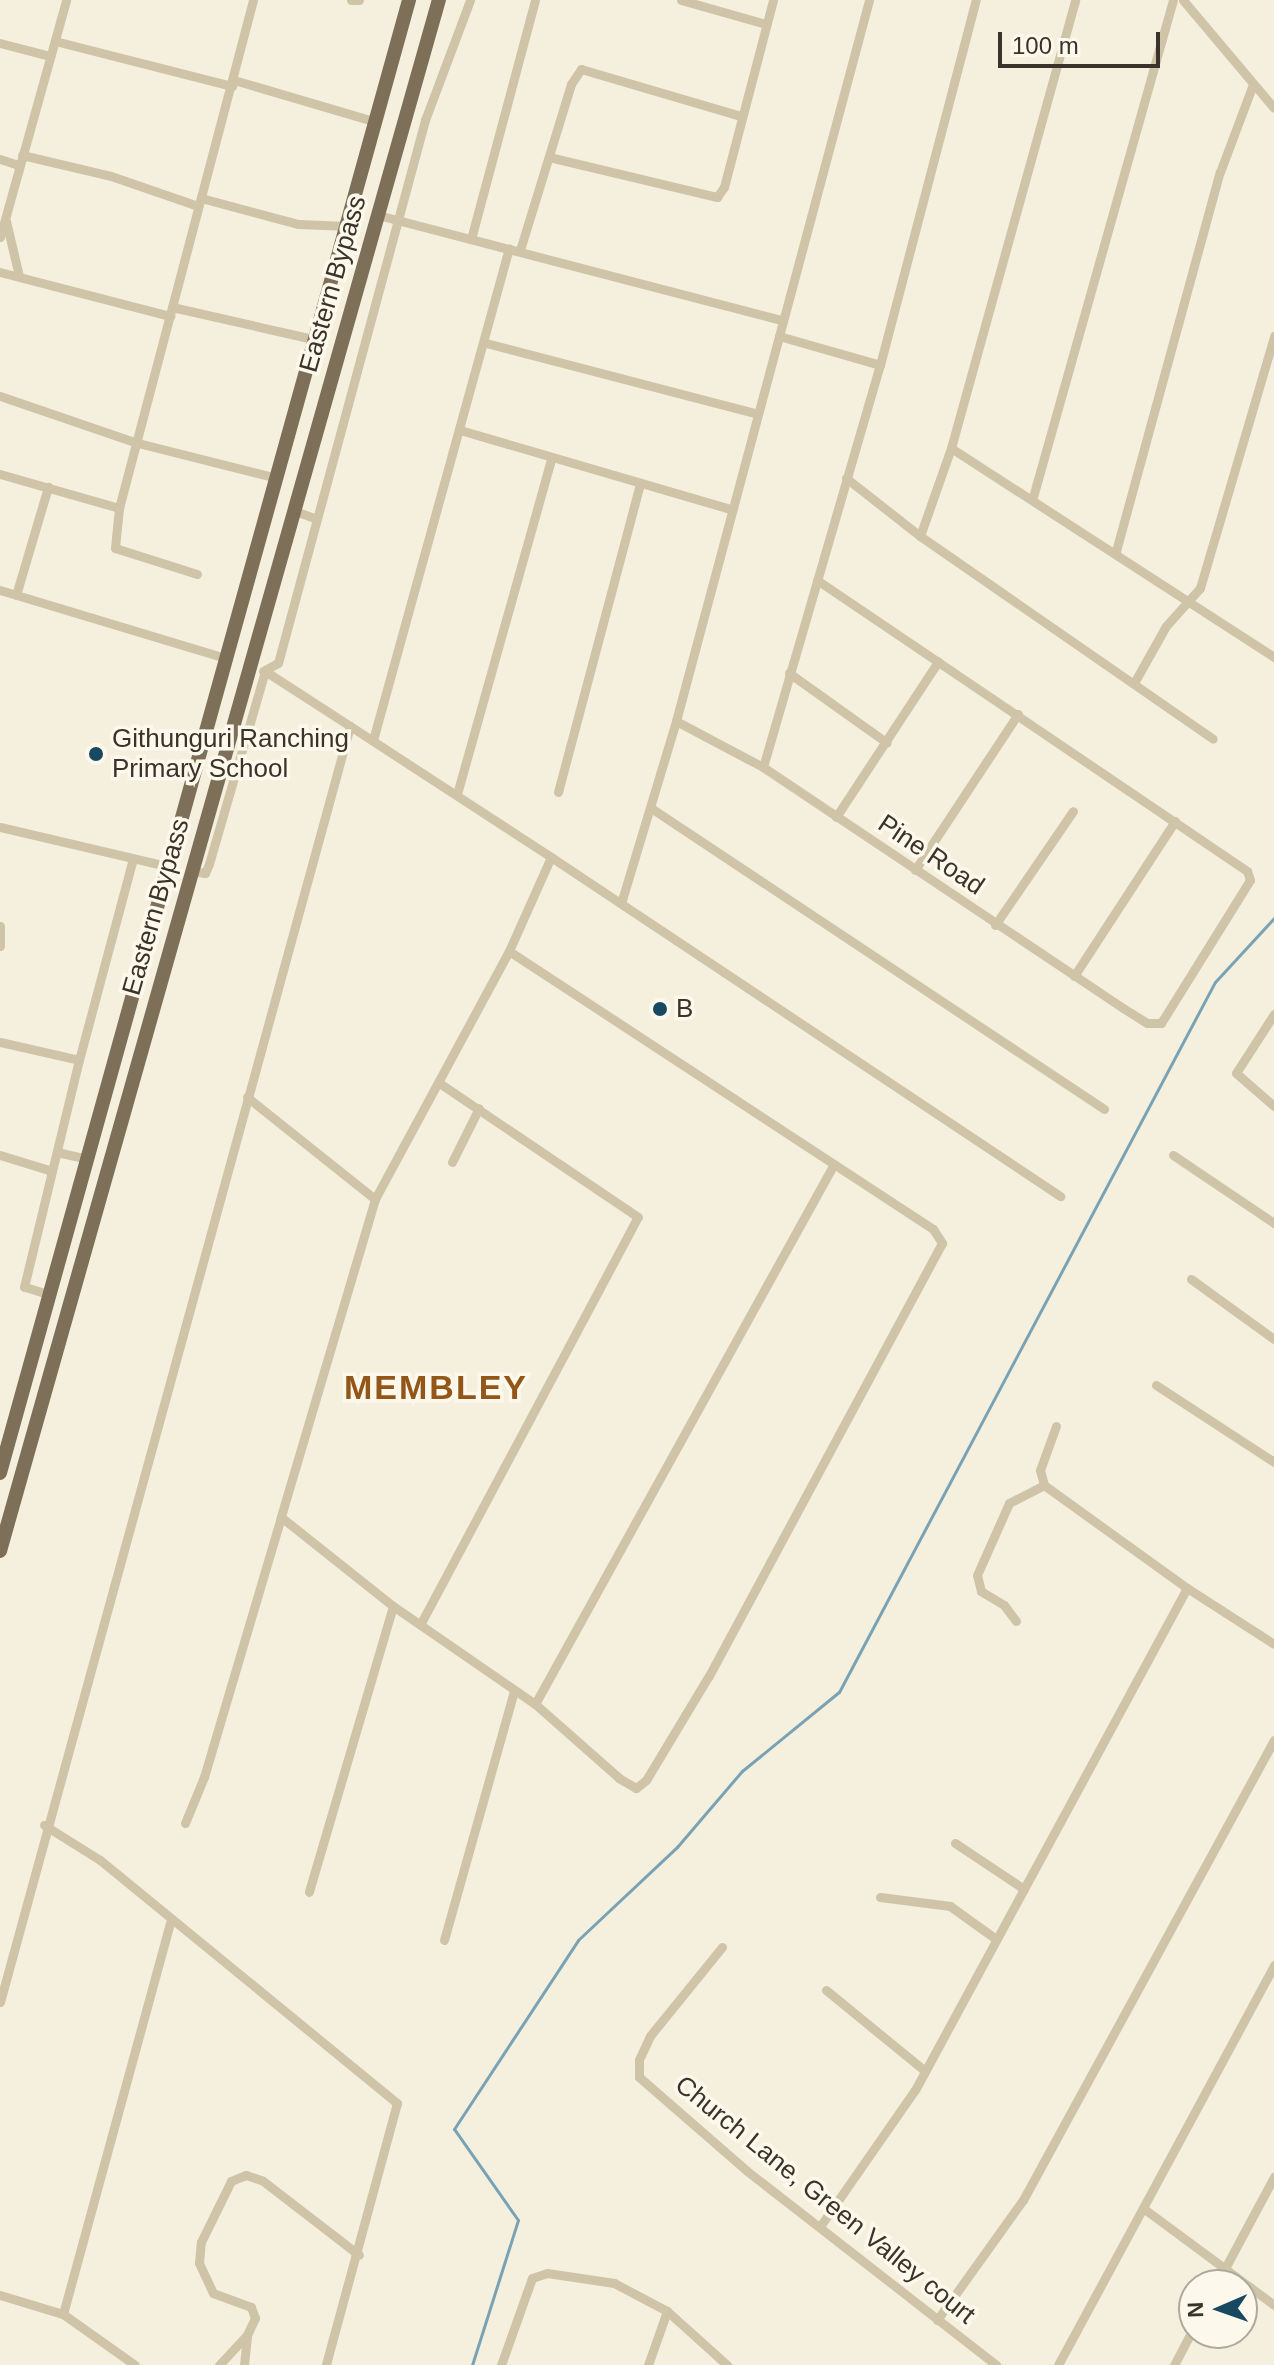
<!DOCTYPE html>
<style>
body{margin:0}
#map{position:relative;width:1274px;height:2365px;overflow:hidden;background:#f5f0de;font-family:Helvetica,sans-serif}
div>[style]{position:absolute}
.stream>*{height:3px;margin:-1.5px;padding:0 1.5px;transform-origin:1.5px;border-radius:1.5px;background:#79a3b5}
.minor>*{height:9px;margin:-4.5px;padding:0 4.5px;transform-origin:4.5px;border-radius:4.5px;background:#cfc4a8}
.primary>*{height:14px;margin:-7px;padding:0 7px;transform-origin:7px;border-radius:7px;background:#7e6f58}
.dots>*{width:22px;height:22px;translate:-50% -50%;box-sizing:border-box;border:4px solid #fcf8eb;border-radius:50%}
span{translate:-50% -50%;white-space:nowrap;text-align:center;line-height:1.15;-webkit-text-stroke:7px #fcf8eb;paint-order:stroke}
.street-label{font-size:26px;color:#3b3329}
.poi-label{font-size:26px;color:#3b3329}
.left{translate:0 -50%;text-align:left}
.district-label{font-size:34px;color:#925619;font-weight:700;letter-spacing:2px}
.north{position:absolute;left:1178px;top:2269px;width:80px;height:80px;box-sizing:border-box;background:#fcf8eb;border:2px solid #afa99d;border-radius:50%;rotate:268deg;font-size:22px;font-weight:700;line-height:32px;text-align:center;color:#3b3329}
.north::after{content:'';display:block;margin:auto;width:28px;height:36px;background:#194961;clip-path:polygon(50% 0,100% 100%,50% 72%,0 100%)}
.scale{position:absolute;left:998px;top:32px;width:162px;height:36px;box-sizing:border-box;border:4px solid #3b3329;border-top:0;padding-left:10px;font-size:24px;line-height:28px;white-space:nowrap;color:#3b3329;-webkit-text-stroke:6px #fcf8eb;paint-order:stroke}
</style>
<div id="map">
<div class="stream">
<i style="left:472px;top:2365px;width:152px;rotate:-72.4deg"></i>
<i style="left:518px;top:2220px;width:111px;rotate:-125.1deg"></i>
<i style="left:454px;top:2129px;width:226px;rotate:-56.7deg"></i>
<i style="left:578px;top:1940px;width:136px;rotate:-43.2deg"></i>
<i style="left:677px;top:1847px;width:100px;rotate:-49.5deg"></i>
<i style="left:742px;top:1771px;width:125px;rotate:-39.2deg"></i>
<i style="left:839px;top:1692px;width:803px;rotate:-62.1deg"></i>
<i style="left:1215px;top:982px;width:87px;rotate:-47.3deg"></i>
</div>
<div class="minor">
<i style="left:351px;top:0;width:8px"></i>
<i style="left:681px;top:0;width:88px;rotate:15.8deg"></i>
<i style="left:1183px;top:0;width:141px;rotate:49.9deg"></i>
<i style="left:55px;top:41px;width:183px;rotate:14.3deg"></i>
<i style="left:0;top:43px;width:52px;rotate:14.6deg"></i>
<i style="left:234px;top:80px;width:149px;rotate:16.4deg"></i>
<i style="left:22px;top:155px;width:91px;rotate:13.3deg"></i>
<i style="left:111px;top:176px;width:92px;rotate:19deg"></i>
<i style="left:549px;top:157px;width:173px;rotate:13.4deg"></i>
<i style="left:717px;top:197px;width:12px;rotate:-55deg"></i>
<i style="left:724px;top:187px;width:193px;rotate:-75.3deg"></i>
<i style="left:0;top:159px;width:20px;rotate:18deg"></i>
<i style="left:201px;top:198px;width:100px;rotate:15deg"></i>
<i style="left:298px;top:224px;width:50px;rotate:2.3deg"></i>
<i style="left:378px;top:215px;width:417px;rotate:14.6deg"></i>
<i style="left:6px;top:221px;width:57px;rotate:76.7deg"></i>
<i style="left:0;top:237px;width:246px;rotate:-74.4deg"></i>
<i style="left:471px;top:239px;width:247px;rotate:-75deg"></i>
<i style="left:520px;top:250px;width:174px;rotate:-72.9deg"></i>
<i style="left:571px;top:84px;width:18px;rotate:-56deg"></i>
<i style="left:581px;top:69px;width:167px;rotate:16.4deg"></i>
<i style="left:0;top:272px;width:176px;rotate:14.5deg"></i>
<i style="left:172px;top:307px;width:149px;rotate:12.8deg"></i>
<i style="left:779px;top:336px;width:105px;rotate:16deg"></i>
<i style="left:486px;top:343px;width:281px;rotate:14.6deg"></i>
<i style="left:0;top:396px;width:142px;rotate:18.9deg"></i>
<i style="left:134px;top:442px;width:147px;rotate:14.1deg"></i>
<i style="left:460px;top:430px;width:282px;rotate:16.3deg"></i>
<i style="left:951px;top:448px;width:385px;rotate:32.9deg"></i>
<i style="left:0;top:474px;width:124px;rotate:15.9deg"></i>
<i style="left:119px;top:508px;width:525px;rotate:-75.22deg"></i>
<i style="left:846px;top:478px;width:94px;rotate:38.1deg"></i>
<i style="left:920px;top:536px;width:356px;rotate:34.7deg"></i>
<i style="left:1033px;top:497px;width:516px;rotate:-74.27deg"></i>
<i style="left:119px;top:508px;width:40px;rotate:95.7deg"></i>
<i style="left:115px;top:548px;width:86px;rotate:17.6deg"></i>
<i style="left:295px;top:511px;width:23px;rotate:20deg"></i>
<i style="left:920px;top:536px;width:93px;rotate:-70.6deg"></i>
<i style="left:951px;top:448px;width:465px;rotate:-74.5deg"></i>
<i style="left:1116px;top:551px;width:393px;rotate:-74.7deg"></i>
<i style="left:1220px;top:172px;width:94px;rotate:-69.4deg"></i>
<i style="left:0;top:590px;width:238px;rotate:16.8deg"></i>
<i style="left:16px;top:595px;width:113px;rotate:-73.5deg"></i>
<i style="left:263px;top:671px;width:17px;rotate:-28deg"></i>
<i style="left:278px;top:663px;width:563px;rotate:-74.85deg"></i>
<i style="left:425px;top:120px;width:128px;rotate:-69.4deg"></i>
<i style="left:789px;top:673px;width:120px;rotate:35.5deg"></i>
<i style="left:1134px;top:683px;width:65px;rotate:-60.7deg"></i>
<i style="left:1166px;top:626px;width:51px;rotate:-48.2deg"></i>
<i style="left:1200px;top:588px;width:263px;rotate:-73.6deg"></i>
<i style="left:676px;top:721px;width:98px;rotate:27.9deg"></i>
<i style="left:763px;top:767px;width:433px;rotate:33.8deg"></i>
<i style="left:1123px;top:1008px;width:28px;rotate:32deg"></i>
<i style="left:1147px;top:1023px;width:14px"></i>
<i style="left:1161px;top:1023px;width:168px;rotate:-58.1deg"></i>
<i style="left:1250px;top:880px;width:9px;rotate:-108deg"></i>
<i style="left:1247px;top:871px;width:519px;rotate:-145.91deg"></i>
<i style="left:350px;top:726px;width:240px;rotate:33.1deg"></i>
<i style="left:551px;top:857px;width:103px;rotate:114.1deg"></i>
<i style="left:509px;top:951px;width:282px;rotate:118.4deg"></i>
<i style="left:373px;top:740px;width:510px;rotate:-74.55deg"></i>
<i style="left:763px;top:767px;width:419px;rotate:-73.8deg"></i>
<i style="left:880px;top:365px;width:377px;rotate:-75.3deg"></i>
<i style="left:558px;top:792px;width:320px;rotate:-75.1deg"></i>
<i style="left:457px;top:794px;width:350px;rotate:-74.3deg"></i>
<i style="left:651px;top:808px;width:544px;rotate:33.6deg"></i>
<i style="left:836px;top:817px;width:186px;rotate:-56.7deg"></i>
<i style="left:0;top:827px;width:175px;rotate:13.2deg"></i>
<i style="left:551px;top:857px;width:612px;rotate:33.66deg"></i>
<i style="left:915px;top:870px;width:187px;rotate:-56.6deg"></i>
<i style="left:622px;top:900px;width:187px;rotate:-73.2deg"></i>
<i style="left:676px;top:721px;width:746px;rotate:-75.01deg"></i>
<i style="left:995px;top:925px;width:138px;rotate:-55.6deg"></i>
<i style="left:0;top:926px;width:20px;rotate:90deg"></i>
<i style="left:509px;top:951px;width:507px;rotate:33.25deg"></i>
<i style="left:933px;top:1229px;width:17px;rotate:57deg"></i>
<i style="left:942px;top:1243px;width:493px;rotate:118.3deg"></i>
<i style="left:708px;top:1677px;width:120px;rotate:121deg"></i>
<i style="left:646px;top:1780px;width:13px;rotate:141deg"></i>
<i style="left:636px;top:1788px;width:20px;rotate:-150deg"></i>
<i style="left:619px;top:1778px;width:112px;rotate:-138.6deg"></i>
<i style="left:1074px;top:976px;width:185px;rotate:-56.9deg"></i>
<i style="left:1274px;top:1014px;width:70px;rotate:122.8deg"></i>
<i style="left:1236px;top:1073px;width:50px;rotate:41deg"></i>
<i style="left:0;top:1042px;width:81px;rotate:12.8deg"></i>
<i style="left:79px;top:1060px;width:208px;rotate:-75deg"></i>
<i style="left:247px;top:1097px;width:164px;rotate:38.6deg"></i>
<i style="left:375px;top:1199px;width:332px;rotate:106.5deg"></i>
<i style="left:281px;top:1517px;width:143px;rotate:38.5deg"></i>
<i style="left:393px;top:1606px;width:298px;rotate:106.4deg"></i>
<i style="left:57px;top:1152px;width:32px;rotate:13deg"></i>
<i style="left:0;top:1155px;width:54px;rotate:17.1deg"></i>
<i style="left:1173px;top:1155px;width:122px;rotate:34deg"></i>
<i style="left:452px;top:1162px;width:60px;rotate:-63.4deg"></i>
<i style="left:1191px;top:1279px;width:102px;rotate:35.9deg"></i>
<i style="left:51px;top:1295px;width:28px;rotate:-163deg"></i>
<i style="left:24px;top:1287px;width:234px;rotate:-76.4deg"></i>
<i style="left:1156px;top:1385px;width:141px;rotate:33.1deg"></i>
<i style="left:1056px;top:1426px;width:47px;rotate:110deg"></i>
<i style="left:1040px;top:1470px;width:16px;rotate:75deg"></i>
<i style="left:1044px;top:1485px;width:176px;rotate:35.8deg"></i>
<i style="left:393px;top:1606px;width:173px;rotate:34.6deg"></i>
<i style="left:535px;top:1704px;width:617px;rotate:-61.03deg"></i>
<i style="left:1016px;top:1621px;width:20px;rotate:-127deg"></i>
<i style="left:1004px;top:1605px;width:27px;rotate:-149deg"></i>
<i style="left:981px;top:1591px;width:16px;rotate:-104deg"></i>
<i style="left:977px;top:1575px;width:79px;rotate:-66deg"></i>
<i style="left:1009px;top:1503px;width:39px;rotate:-27deg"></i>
<i style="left:421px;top:1623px;width:460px;rotate:-61.9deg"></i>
<i style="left:638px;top:1217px;width:241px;rotate:-146deg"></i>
<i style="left:185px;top:1823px;width:50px;rotate:-67.6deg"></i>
<i style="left:204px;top:1777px;width:271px;rotate:-73.5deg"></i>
<i style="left:44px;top:1825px;width:66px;rotate:32deg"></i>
<i style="left:100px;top:1860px;width:384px;rotate:39.3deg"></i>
<i style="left:397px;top:2103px;width:271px;rotate:105.2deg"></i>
<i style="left:955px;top:1843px;width:83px;rotate:33.7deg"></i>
<i style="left:880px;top:1897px;width:71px;rotate:7.3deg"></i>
<i style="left:950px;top:1906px;width:57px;rotate:35.7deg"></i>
<i style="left:444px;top:1940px;width:259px;rotate:-74.3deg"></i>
<i style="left:722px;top:1947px;width:114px;rotate:129deg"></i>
<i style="left:650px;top:2036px;width:26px;rotate:115deg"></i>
<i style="left:639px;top:2060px;width:17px;rotate:90deg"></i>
<i style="left:639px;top:2077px;width:143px;rotate:41deg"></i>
<i style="left:747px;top:2171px;width:316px;rotate:37.9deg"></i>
<i style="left:826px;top:1990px;width:128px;rotate:39.3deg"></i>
<i style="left:0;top:2002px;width:1323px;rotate:-74.66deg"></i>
<i style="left:350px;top:726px;width:101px;rotate:-147.1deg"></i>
<i style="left:265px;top:671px;width:201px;rotate:106.2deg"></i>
<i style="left:209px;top:864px;width:10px;rotate:114deg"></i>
<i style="left:205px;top:873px;width:14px;rotate:-172deg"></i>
<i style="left:1143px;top:2208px;width:163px;rotate:36.5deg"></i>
<i style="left:821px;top:2225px;width:165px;rotate:-55.2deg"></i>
<i style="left:915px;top:2090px;width:571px;rotate:-61.55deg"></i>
<i style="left:1187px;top:1588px;width:103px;rotate:32.8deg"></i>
<i style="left:1216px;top:2285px;width:123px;rotate:-61.8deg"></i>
<i style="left:0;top:2295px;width:66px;rotate:16.8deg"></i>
<i style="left:63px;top:2314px;width:88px;rotate:35.3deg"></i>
<i style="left:63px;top:2314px;width:406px;rotate:-74.7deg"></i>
<i style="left:937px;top:2320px;width:148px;rotate:-54.4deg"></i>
<i style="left:1023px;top:2200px;width:524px;rotate:-61.38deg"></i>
<i style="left:219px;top:2365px;width:41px;rotate:-47deg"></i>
<i style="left:247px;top:2335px;width:19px;rotate:-65deg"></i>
<i style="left:255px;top:2318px;width:12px;rotate:-110deg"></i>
<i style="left:251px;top:2307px;width:40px;rotate:-159.8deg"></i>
<i style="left:213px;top:2293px;width:33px;rotate:-115deg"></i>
<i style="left:199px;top:2263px;width:21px;rotate:-85deg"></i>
<i style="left:201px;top:2242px;width:68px;rotate:-63.8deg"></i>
<i style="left:231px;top:2181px;width:16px;rotate:-22deg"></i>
<i style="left:246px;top:2175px;width:18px;rotate:19deg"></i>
<i style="left:263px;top:2181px;width:121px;rotate:37.6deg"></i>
<i style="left:244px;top:2365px;width:30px;rotate:-84deg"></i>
<i style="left:501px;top:2365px;width:92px;rotate:-70.4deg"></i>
<i style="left:532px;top:2278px;width:16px;rotate:-18deg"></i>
<i style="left:547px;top:2273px;width:68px;rotate:8.5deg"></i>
<i style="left:614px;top:2283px;width:60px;rotate:27.8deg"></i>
<i style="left:667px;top:2311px;width:81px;rotate:42deg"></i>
<i style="left:648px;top:2365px;width:57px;rotate:-70.6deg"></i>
<i style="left:1058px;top:2365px;width:455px;rotate:-61.6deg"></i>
<i style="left:1174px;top:2365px;width:43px;rotate:-62.2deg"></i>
</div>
<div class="primary">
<i style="left:0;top:1473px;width:1529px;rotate:-74.48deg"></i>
<i style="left:0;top:1551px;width:1612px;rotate:-74.2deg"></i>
</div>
<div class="dots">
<i style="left:96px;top:754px;background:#194961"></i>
<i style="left:660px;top:1009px;background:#194961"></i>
</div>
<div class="street-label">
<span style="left:333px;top:284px;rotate:-74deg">Eastern Bypass</span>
<span style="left:931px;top:855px;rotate:34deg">Pine Road</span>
<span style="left:156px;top:907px;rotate:-74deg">Eastern Bypass</span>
<span style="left:825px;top:2200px;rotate:39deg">Church Lane, Green Valley court</span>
</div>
<div class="poi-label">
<span class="left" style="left:112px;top:754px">Githunguri Ranching<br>Primary School</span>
<span class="left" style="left:676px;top:1009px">B</span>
</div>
<div class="district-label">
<span style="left:436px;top:1388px">MEMBLEY</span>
</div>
<div class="north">N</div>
<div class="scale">100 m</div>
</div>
